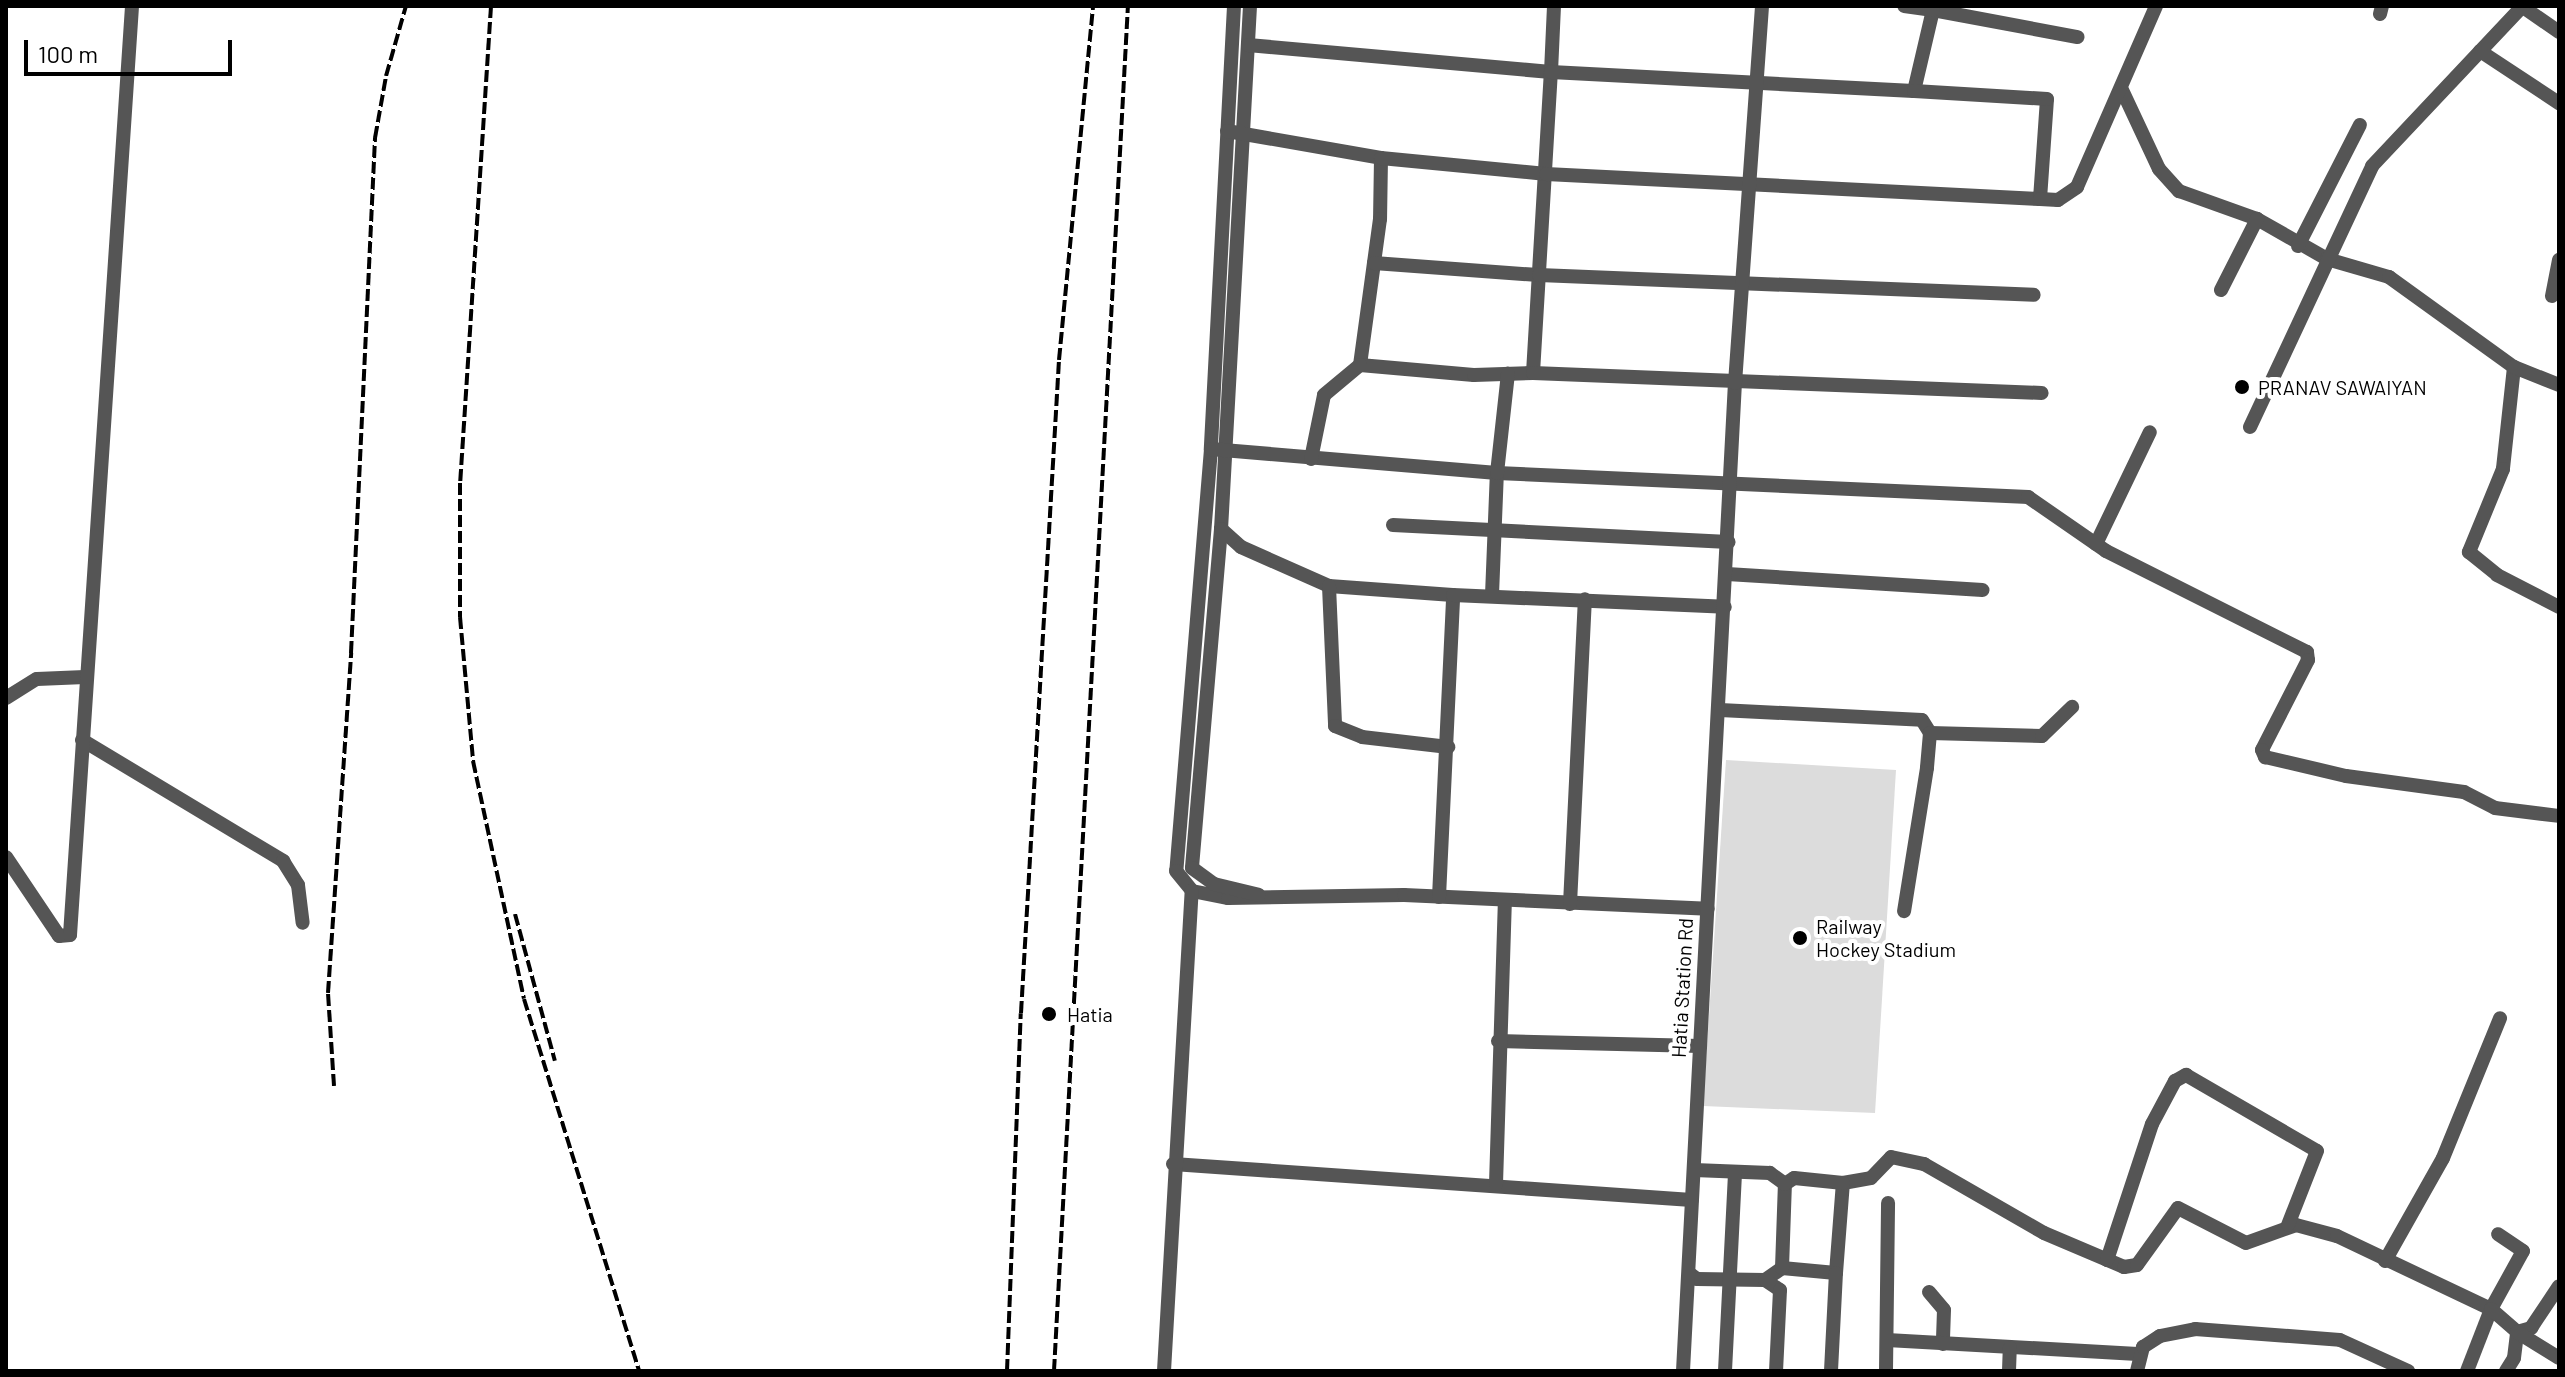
<!DOCTYPE html>
<style>
body{margin:0}
#map{position:relative;width:2565px;height:1377px;overflow:hidden;background:#fff;font-family:Barlow,sans-serif}
div>[style]{position:absolute}
.green>*{inset:0;background:#dcdcdc}
.minor>*{height:14px;margin:-7px;padding:0 7px;transform-origin:7px;border-radius:7px;background:#555}
.rail>*{height:4px;margin-top:-2px;transform-origin:0;background:repeating-linear-gradient(90deg,#000 0 12px,transparent 0 16px)}
.dots>*{width:22px;height:22px;translate:-50% -50%;box-sizing:border-box;border:4px solid #fff;border-radius:50%}
span{translate:-50% -50%;white-space:nowrap;text-align:center;line-height:1.15;-webkit-text-stroke:8px #fff;paint-order:stroke}
.poi-label{font-size:20px;color:#000}
.left{translate:0 -50%;text-align:left}
.street-label{font-size:20px;color:#000}
.frame{position:absolute;inset:0;border:8px solid #000;pointer-events:none}
.scale{position:absolute;left:24px;top:40px;width:208px;height:36px;box-sizing:border-box;border:4px solid #000;border-top:0;padding-left:10px;font-size:24px;line-height:28px;white-space:nowrap;color:#000;-webkit-text-stroke:6px #fff;paint-order:stroke}
</style>
<div id="map">
<div class="green">
<i style="clip-path:polygon(1726px 760px,1896px 770px,1875px 1113px,1703px 1106px)"></i>
</div>
<div class="minor">
<i style="left:1234px;top:6px;width:444px;rotate:93deg"></i>
<i style="left:1211px;top:449px;width:423px;rotate:94.7deg"></i>
<i style="left:1176px;top:871px;width:26px;rotate:51deg"></i>
<i style="left:1192px;top:891px;width:37px;rotate:11deg"></i>
<i style="left:1228px;top:898px;width:176px;rotate:-1deg"></i>
<i style="left:1404px;top:895px;width:304px;rotate:2.6deg"></i>
<i style="left:1250px;top:6px;width:524px;rotate:93.17deg"></i>
<i style="left:1221px;top:529px;width:340px;rotate:94.9deg"></i>
<i style="left:1192px;top:868px;width:27px;rotate:36deg"></i>
<i style="left:1214px;top:884px;width:46px;rotate:13.7deg"></i>
<i style="left:2523px;top:7px;width:44px;rotate:34.8deg"></i>
<i style="left:1933px;top:10px;width:147px;rotate:10.6deg"></i>
<i style="left:2380px;top:14px;width:8px;rotate:-76deg"></i>
<i style="left:1248px;top:45px;width:304px;rotate:5.1deg"></i>
<i style="left:1551px;top:72px;width:66px;rotate:-87.4deg"></i>
<i style="left:2480px;top:51px;width:95px;rotate:33.4deg"></i>
<i style="left:2122px;top:90px;width:87px;rotate:64.9deg"></i>
<i style="left:2159px;top:169px;width:30px;rotate:48deg"></i>
<i style="left:2179px;top:191px;width:83px;rotate:19.7deg"></i>
<i style="left:2257px;top:219px;width:81px;rotate:29.7deg"></i>
<i style="left:2327px;top:259px;width:65px;rotate:16.2deg"></i>
<i style="left:2389px;top:277px;width:154px;rotate:35.8deg"></i>
<i style="left:2514px;top:367px;width:103px;rotate:96.2deg"></i>
<i style="left:2503px;top:469px;width:90px;rotate:112.3deg"></i>
<i style="left:2469px;top:552px;width:36px;rotate:39deg"></i>
<i style="left:2497px;top:575px;width:70px;rotate:27.3deg"></i>
<i style="left:1227px;top:131px;width:156px;rotate:9.9deg"></i>
<i style="left:1381px;top:158px;width:61px;rotate:90.9deg"></i>
<i style="left:1380px;top:219px;width:147px;rotate:97.8deg"></i>
<i style="left:1360px;top:365px;width:114px;rotate:5deg"></i>
<i style="left:1474px;top:375px;width:59px;rotate:-1.9deg"></i>
<i style="left:1533px;top:373px;width:302px;rotate:-86.6deg"></i>
<i style="left:1551px;top:72px;width:363px;rotate:3deg"></i>
<i style="left:1914px;top:91px;width:83px;rotate:-76.8deg"></i>
<i style="left:1933px;top:10px;width:29px;rotate:-172deg"></i>
<i style="left:1381px;top:158px;width:166px;rotate:5.5deg"></i>
<i style="left:1546px;top:174px;width:495px;rotate:2.9deg"></i>
<i style="left:2040px;top:199px;width:100px;rotate:-86deg"></i>
<i style="left:2047px;top:99px;width:133px;rotate:-176.6deg"></i>
<i style="left:2040px;top:199px;width:18px;rotate:3deg"></i>
<i style="left:2058px;top:200px;width:23px;rotate:-34deg"></i>
<i style="left:2077px;top:187px;width:197px;rotate:-66.4deg"></i>
<i style="left:2298px;top:246px;width:136px;rotate:-62.9deg"></i>
<i style="left:1374px;top:263px;width:165px;rotate:4.2deg"></i>
<i style="left:1539px;top:275px;width:495px;rotate:2.3deg"></i>
<i style="left:2221px;top:290px;width:80px;rotate:-63.1deg"></i>
<i style="left:2552px;top:296px;width:37px;rotate:-79deg"></i>
<i style="left:2514px;top:367px;width:48px;rotate:21.8deg"></i>
<i style="left:1533px;top:373px;width:509px;rotate:2.25deg"></i>
<i style="left:2250px;top:427px;width:288px;rotate:-64.9deg"></i>
<i style="left:2372px;top:166px;width:220px;rotate:-46.7deg"></i>
<i style="left:1211px;top:449px;width:287px;rotate:4.8deg"></i>
<i style="left:1497px;top:473px;width:532px;rotate:2.59deg"></i>
<i style="left:2028px;top:497px;width:95px;rotate:34.7deg"></i>
<i style="left:2106px;top:551px;width:225px;rotate:26.7deg"></i>
<i style="left:2307px;top:652px;width:8px;rotate:83deg"></i>
<i style="left:2308px;top:660px;width:101px;rotate:117.1deg"></i>
<i style="left:2262px;top:750px;width:8px;rotate:67deg"></i>
<i style="left:2265px;top:757px;width:83px;rotate:13.2deg"></i>
<i style="left:2346px;top:776px;width:119px;rotate:7.7deg"></i>
<i style="left:2464px;top:792px;width:35px;rotate:27deg"></i>
<i style="left:2495px;top:808px;width:64px;rotate:7.1deg"></i>
<i style="left:1311px;top:459px;width:65px;rotate:-78.5deg"></i>
<i style="left:1324px;top:395px;width:47px;rotate:-39.8deg"></i>
<i style="left:1393px;top:525px;width:336px;rotate:2.9deg"></i>
<i style="left:1221px;top:529px;width:27px;rotate:42deg"></i>
<i style="left:1241px;top:547px;width:96px;rotate:23.9deg"></i>
<i style="left:1329px;top:586px;width:124px;rotate:4.2deg"></i>
<i style="left:2096px;top:544px;width:124px;rotate:-64.3deg"></i>
<i style="left:1727px;top:574px;width:256px;rotate:3.6deg"></i>
<i style="left:1329px;top:586px;width:140px;rotate:87.5deg"></i>
<i style="left:1335px;top:726px;width:29px;rotate:22deg"></i>
<i style="left:1362px;top:737px;width:87px;rotate:6.6deg"></i>
<i style="left:1492px;top:595px;width:122px;rotate:-87.7deg"></i>
<i style="left:1497px;top:473px;width:100px;rotate:-83.7deg"></i>
<i style="left:6px;top:698px;width:36px;rotate:-32deg"></i>
<i style="left:37px;top:679px;width:48px;rotate:-2.4deg"></i>
<i style="left:1720px;top:710px;width:202px;rotate:2.8deg"></i>
<i style="left:1922px;top:720px;width:15px;rotate:58deg"></i>
<i style="left:1930px;top:733px;width:35px;rotate:95deg"></i>
<i style="left:1927px;top:768px;width:145px;rotate:99.1deg"></i>
<i style="left:1930px;top:733px;width:112px;rotate:1.5deg"></i>
<i style="left:2042px;top:736px;width:42px;rotate:-44deg"></i>
<i style="left:82px;top:740px;width:235px;rotate:31deg"></i>
<i style="left:283px;top:861px;width:28px;rotate:58deg"></i>
<i style="left:298px;top:885px;width:38px;rotate:83deg"></i>
<i style="left:6px;top:857px;width:95px;rotate:56.1deg"></i>
<i style="left:59px;top:936px;width:11px;rotate:-5deg"></i>
<i style="left:70px;top:935px;width:931px;rotate:-86.18deg"></i>
<i style="left:1439px;top:897px;width:302px;rotate:-87.3deg"></i>
<i style="left:1453px;top:595px;width:272px;rotate:2.5deg"></i>
<i style="left:1570px;top:904px;width:305px;rotate:-87.2deg"></i>
<i style="left:1498px;top:1041px;width:202px;rotate:1.4deg"></i>
<i style="left:1173px;top:1164px;width:520px;rotate:3.97deg"></i>
<i style="left:1843px;top:1183px;width:28px;rotate:-10deg"></i>
<i style="left:1871px;top:1178px;width:29px;rotate:-46deg"></i>
<i style="left:1891px;top:1157px;width:34px;rotate:12deg"></i>
<i style="left:1924px;top:1164px;width:138px;rotate:29.9deg"></i>
<i style="left:2044px;top:1233px;width:87px;rotate:23deg"></i>
<i style="left:2124px;top:1267px;width:13px;rotate:-9deg"></i>
<i style="left:2137px;top:1265px;width:70px;rotate:-54.3deg"></i>
<i style="left:2178px;top:1208px;width:76px;rotate:27.2deg"></i>
<i style="left:2246px;top:1243px;width:53px;rotate:-19.8deg"></i>
<i style="left:2296px;top:1225px;width:42px;rotate:15deg"></i>
<i style="left:2337px;top:1236px;width:170px;rotate:25.4deg"></i>
<i style="left:2491px;top:1309px;width:66px;rotate:-61.1deg"></i>
<i style="left:2523px;top:1251px;width:30px;rotate:-146deg"></i>
<i style="left:1496px;top:1184px;width:284px;rotate:-88.2deg"></i>
<i style="left:2107px;top:1260px;width:143px;rotate:-71.7deg"></i>
<i style="left:2152px;top:1124px;width:49px;rotate:-61.9deg"></i>
<i style="left:2175px;top:1081px;width:13px;rotate:-29deg"></i>
<i style="left:2186px;top:1075px;width:151px;rotate:30.1deg"></i>
<i style="left:2317px;top:1151px;width:79px;rotate:111.4deg"></i>
<i style="left:2385px;top:1261px;width:118px;rotate:-60.6deg"></i>
<i style="left:2443px;top:1158px;width:151px;rotate:-67.8deg"></i>
<i style="left:1782px;top:1268px;width:54px;rotate:5.3deg"></i>
<i style="left:1836px;top:1273px;width:90px;rotate:-85.6deg"></i>
<i style="left:1843px;top:1183px;width:49px;rotate:-174.2deg"></i>
<i style="left:1794px;top:1178px;width:11px;rotate:146deg"></i>
<i style="left:1689px;top:1273px;width:10px;rotate:37deg"></i>
<i style="left:1697px;top:1279px;width:68px;rotate:0.8deg"></i>
<i style="left:1765px;top:1280px;width:21px;rotate:-35deg"></i>
<i style="left:1782px;top:1268px;width:84px;rotate:-88deg"></i>
<i style="left:1785px;top:1184px;width:19px;rotate:-144deg"></i>
<i style="left:1770px;top:1173px;width:76px;rotate:-177.7deg"></i>
<i style="left:1765px;top:1280px;width:18px;rotate:34deg"></i>
<i style="left:1780px;top:1290px;width:81px;rotate:92.8deg"></i>
<i style="left:1929px;top:1292px;width:23px;rotate:50deg"></i>
<i style="left:1944px;top:1310px;width:34px;rotate:92deg"></i>
<i style="left:1887px;top:1340px;width:251px;rotate:3.2deg"></i>
<i style="left:1164px;top:1371px;width:481px;rotate:-86.7deg"></i>
<i style="left:1683px;top:1371px;width:989px;rotate:-86.99deg"></i>
<i style="left:1735px;top:383px;width:378px;rotate:-85.9deg"></i>
<i style="left:1725px;top:1371px;width:199px;rotate:-87.1deg"></i>
<i style="left:1831px;top:1371px;width:98px;rotate:-87.1deg"></i>
<i style="left:1886px;top:1371px;width:168px;rotate:-89.3deg"></i>
<i style="left:2009px;top:1371px;width:23px;rotate:-88deg"></i>
<i style="left:2137px;top:1371px;width:25px;rotate:-76deg"></i>
<i style="left:2143px;top:1347px;width:20px;rotate:-33deg"></i>
<i style="left:2160px;top:1336px;width:36px;rotate:-11deg"></i>
<i style="left:2195px;top:1329px;width:145px;rotate:4.3deg"></i>
<i style="left:2340px;top:1340px;width:75px;rotate:24.5deg"></i>
<i style="left:2467px;top:1371px;width:66px;rotate:-68.8deg"></i>
<i style="left:2491px;top:1309px;width:35px;rotate:41deg"></i>
<i style="left:2517px;top:1332px;width:15px;rotate:-16deg"></i>
<i style="left:2531px;top:1328px;width:50px;rotate:-56.3deg"></i>
<i style="left:2506px;top:1371px;width:15px;rotate:-58deg"></i>
<i style="left:2514px;top:1358px;width:26px;rotate:-83deg"></i>
<i style="left:2517px;top:1332px;width:49px;rotate:31.8deg"></i>
</div>
<div class="rail">
<i style="left:491px;top:6px;width:478px;rotate:93.7deg"></i>
<i style="left:460px;top:483px;width:134px;rotate:90deg"></i>
<i style="left:460px;top:617px;width:145px;rotate:84.8deg"></i>
<i style="left:473px;top:761px;width:243px;rotate:77.9deg"></i>
<i style="left:524px;top:999px;width:389px;rotate:72.8deg"></i>
<i style="left:515px;top:914px;width:152px;rotate:74.8deg"></i>
<i style="left:334px;top:1086px;width:93px;rotate:-93.7deg"></i>
<i style="left:328px;top:993px;width:341px;rotate:-86.1deg"></i>
<i style="left:351px;top:653px;width:516px;rotate:-87.33deg"></i>
<i style="left:375px;top:138px;width:63px;rotate:-79.9deg"></i>
<i style="left:386px;top:76px;width:73px;rotate:-74.1deg"></i>
<i style="left:1007px;top:1371px;width:358px;rotate:-87.8deg"></i>
<i style="left:1021px;top:1013px;width:654px;rotate:-86.67deg"></i>
<i style="left:1059px;top:360px;width:356px;rotate:-84.5deg"></i>
<i style="left:1054px;top:1371px;width:1367px;rotate:-86.9deg"></i>
</div>
<div class="dots">
<i style="left:2242px;top:387px;background:#000"></i>
<i style="left:1800px;top:938px;background:#000"></i>
<i style="left:1049px;top:1014px;background:#000"></i>
</div>
<div class="poi-label">
<span class="left" style="left:2258px;top:387px">PRANAV SAWAIYAN</span>
<span class="left" style="left:1816px;top:938px">Railway<br>Hockey Stadium</span>
<span class="left" style="left:1067px;top:1014px">Hatia</span>
</div>
<div class="street-label">
<span style="left:1682px;top:988px;rotate:-87deg">Hatia Station Rd</span>
</div>
<div class="frame"></div>
<div class="scale">100 m</div>
</div>
